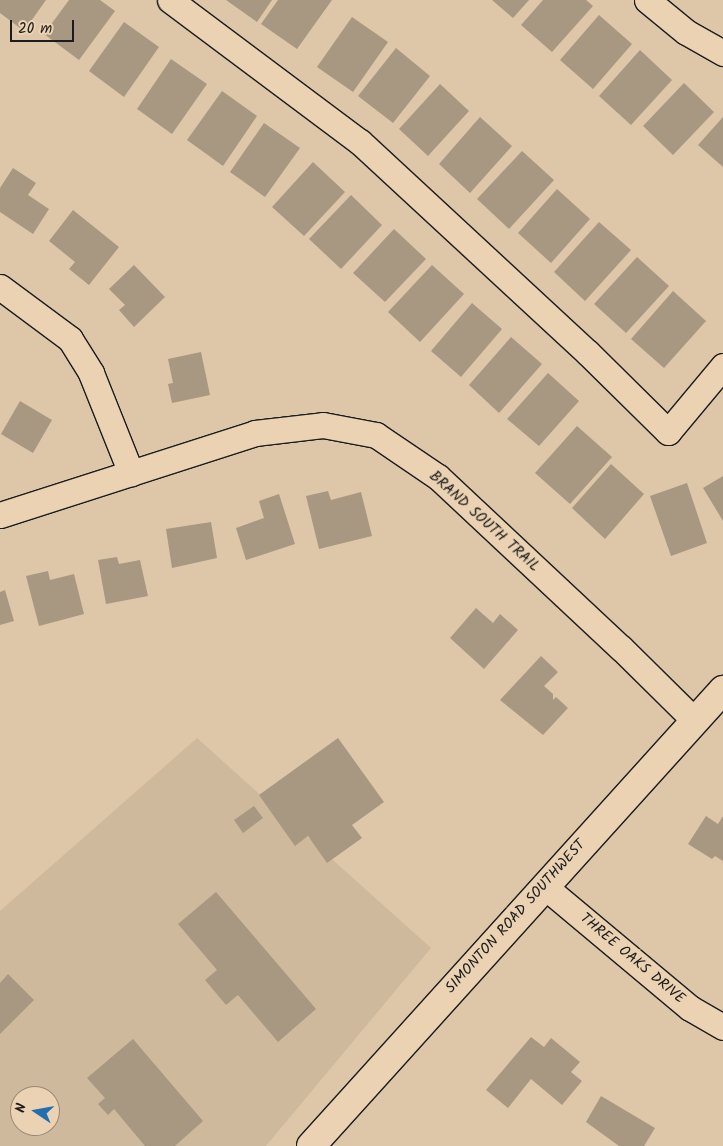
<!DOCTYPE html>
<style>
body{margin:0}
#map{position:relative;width:723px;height:1146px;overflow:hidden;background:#dec7a9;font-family:Kalam,sans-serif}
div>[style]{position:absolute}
.built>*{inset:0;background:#ceb99d}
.building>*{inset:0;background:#a89781}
.roads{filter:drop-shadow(1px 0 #1c1c1c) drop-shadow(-1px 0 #1c1c1c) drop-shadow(0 1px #1c1c1c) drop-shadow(0 -1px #1c1c1c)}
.minor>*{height:25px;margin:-12.5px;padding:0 12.5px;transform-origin:12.5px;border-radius:12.5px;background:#ead2b2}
.tertiary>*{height:28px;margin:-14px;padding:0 14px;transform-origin:14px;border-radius:14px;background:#ead2b2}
span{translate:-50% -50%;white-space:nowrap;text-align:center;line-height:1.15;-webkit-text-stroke:4.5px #ead2b2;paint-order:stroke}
.street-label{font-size:15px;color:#1c1c1c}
.north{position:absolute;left:10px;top:1086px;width:50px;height:50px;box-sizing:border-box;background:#ead2b2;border:1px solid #988976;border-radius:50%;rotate:282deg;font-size:14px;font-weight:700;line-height:20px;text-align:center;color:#1c1c1c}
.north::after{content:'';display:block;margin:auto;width:18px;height:22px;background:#1f6fb2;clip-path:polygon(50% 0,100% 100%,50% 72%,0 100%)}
.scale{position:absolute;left:10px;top:20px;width:64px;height:22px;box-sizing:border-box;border:2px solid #1c1c1c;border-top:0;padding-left:6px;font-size:15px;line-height:18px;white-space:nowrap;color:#1c1c1c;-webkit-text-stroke:4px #ead2b2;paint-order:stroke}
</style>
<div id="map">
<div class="built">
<i style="clip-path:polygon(evenodd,197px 738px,431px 948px,266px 1146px,0 1146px,0 911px,197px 738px,20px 1096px,50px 1096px,50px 1126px,20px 1126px,20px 1096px)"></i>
</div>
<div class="building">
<i style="clip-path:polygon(0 0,46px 0,24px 31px,0 13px)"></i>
<i style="clip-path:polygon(69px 0,100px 0,115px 11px,79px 60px,44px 34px)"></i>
<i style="clip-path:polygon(226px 0,272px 0,257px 22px)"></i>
<i style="clip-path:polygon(278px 0,332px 0,297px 49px,261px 24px)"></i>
<i style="clip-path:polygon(492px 0,529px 0,513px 18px)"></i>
<i style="clip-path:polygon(543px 0,586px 0,593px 6px,552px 52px,521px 25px)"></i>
<i style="clip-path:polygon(599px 15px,632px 44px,593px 89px,560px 60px)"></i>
<i style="clip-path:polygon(352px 17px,388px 42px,353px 92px,317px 67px)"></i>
<i style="clip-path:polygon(124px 22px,159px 47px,124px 97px,89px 71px)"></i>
<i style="clip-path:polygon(396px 48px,430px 76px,393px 123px,358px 96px)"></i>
<i style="clip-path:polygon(640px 50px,672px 80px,631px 125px,599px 96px)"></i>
<i style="clip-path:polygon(171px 59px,207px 84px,172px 134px,137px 109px)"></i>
<i style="clip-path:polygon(684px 83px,714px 112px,673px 155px,643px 126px)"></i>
<i style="clip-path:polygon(440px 84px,469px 111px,428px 156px,399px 129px)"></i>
<i style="clip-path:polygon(222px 91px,257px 116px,223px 166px,187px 140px)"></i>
<i style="clip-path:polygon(480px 117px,512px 146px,470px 193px,439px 164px)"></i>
<i style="clip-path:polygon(723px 117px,723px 167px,698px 145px)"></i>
<i style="clip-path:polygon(264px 123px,300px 148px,265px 197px,230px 172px)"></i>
<i style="clip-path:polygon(522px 151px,554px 180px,509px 229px,477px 199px)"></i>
<i style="clip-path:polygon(313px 162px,345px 192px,304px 236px,272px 207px)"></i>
<i style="clip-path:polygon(13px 168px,36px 183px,28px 195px,49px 209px,33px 234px,0 212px,0 188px)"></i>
<i style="clip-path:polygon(557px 189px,590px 219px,551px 263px,518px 233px)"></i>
<i style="clip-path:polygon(351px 195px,382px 225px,341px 269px,309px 239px)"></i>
<i style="clip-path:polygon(73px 210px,119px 247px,89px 285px,69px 269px,75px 262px,49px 241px)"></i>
<i style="clip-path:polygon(599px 222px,631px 250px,585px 301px,554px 272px)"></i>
<i style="clip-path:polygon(394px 229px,426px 259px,385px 302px,353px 273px)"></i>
<i style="clip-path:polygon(637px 257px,669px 286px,626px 333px,594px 304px)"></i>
<i style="clip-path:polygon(134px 265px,165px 297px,134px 327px,119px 310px,125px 305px,109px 289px)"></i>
<i style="clip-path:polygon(432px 265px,464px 294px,420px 342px,388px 312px)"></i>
<i style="clip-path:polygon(673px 291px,706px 321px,664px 368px,631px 339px)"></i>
<i style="clip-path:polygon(472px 303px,502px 329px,461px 377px,431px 351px)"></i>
<i style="clip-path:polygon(511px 337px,542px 364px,499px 413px,469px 385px)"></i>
<i style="clip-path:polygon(201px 352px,210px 395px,172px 403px,168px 384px,173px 383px,168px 359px)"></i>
<i style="clip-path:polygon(548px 373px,579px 401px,539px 446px,507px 419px)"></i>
<i style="clip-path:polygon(20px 401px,52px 420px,33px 453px,1px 434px)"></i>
<i style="clip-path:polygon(577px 426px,612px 457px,570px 504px,535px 473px)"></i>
<i style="clip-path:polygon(611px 464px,644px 494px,605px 539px,572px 508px)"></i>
<i style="clip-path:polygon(723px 476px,723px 521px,703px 488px)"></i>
<i style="clip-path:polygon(687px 483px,707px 543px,671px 556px,650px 496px)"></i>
<i style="clip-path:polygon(328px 491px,331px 500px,361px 492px,372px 536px,319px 549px,306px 496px)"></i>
<i style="clip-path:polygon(279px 494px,295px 544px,246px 560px,236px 528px,264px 518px,259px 501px)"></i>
<i style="clip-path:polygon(211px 522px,217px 558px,172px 568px,166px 529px)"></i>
<i style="clip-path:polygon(117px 557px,119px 564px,140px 560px,148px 596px,106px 604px,98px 560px)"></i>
<i style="clip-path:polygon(48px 571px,50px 580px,74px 574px,84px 614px,39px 626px,26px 576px)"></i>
<i style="clip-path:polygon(5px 590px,14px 621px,0 625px,0 592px)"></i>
<i style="clip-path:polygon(476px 608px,493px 623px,500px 614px,518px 630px,484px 669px,450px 638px)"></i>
<i style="clip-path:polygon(541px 656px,558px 672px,544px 686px,553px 694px,553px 700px,556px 697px,568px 708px,543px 735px,500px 700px)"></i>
<i style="clip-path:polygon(338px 738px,384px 802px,352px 825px,362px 838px,327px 863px,308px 836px,295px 846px,259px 795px)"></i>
<i style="clip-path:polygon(254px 806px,263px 818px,243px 833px,234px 820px)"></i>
<i style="clip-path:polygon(706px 816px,718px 824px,723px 816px,723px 861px,715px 856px,712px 859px,688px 844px)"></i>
<i style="clip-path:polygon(216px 892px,316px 1009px,278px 1042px,238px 995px,226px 1005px,205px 980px,217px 970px,178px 924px)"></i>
<i style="clip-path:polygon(8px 974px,34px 1000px,0 1034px,0 983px)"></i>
<i style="clip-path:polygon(531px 1037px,544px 1047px,551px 1038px,580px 1062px,571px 1072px,582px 1081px,562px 1105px,531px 1079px,508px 1108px,486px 1090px)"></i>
<i style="clip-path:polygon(133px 1039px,203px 1121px,175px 1146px,145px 1146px,114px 1109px,108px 1115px,98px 1104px,105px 1098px,87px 1078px)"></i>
<i style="clip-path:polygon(601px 1096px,655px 1128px,644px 1146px,619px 1146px,586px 1122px)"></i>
</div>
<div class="roads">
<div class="minor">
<i style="left:170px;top:0;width:237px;rotate:36.8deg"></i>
<i style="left:360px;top:142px;width:309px;rotate:42.8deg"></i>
<i style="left:587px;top:352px;width:114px;rotate:44.6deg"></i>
<i style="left:668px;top:432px;width:86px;rotate:-50.2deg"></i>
<i style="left:647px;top:0;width:50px;rotate:39.4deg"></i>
<i style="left:686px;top:32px;width:43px;rotate:29.6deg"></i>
<i style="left:0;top:287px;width:87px;rotate:36.6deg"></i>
<i style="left:70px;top:339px;width:40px;rotate:58deg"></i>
<i style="left:91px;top:373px;width:108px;rotate:68.2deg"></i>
<i style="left:0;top:515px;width:268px;rotate:-17.8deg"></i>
<i style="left:255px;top:433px;width:68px;rotate:-6.7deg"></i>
<i style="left:323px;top:425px;width:54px;rotate:10.7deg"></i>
<i style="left:376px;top:435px;width:75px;rotate:34.1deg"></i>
<i style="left:438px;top:477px;width:250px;rotate:43.1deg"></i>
<i style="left:621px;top:648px;width:104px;rotate:44.6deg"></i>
<i style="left:544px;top:886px;width:190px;rotate:39.9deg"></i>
<i style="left:690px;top:1008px;width:38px;rotate:30deg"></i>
</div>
<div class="tertiary">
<i style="left:311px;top:1146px;width:615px;rotate:-47.9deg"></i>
</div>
</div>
<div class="street-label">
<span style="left:484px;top:522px;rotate:42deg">BRAND SOUTH TRAIL</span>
<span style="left:516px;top:917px;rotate:-48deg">SIMONTON ROAD SOUTHWEST</span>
<span style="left:632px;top:959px;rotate:40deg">THREE OAKS DRIVE</span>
</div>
<div class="north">N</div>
<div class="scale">20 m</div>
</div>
